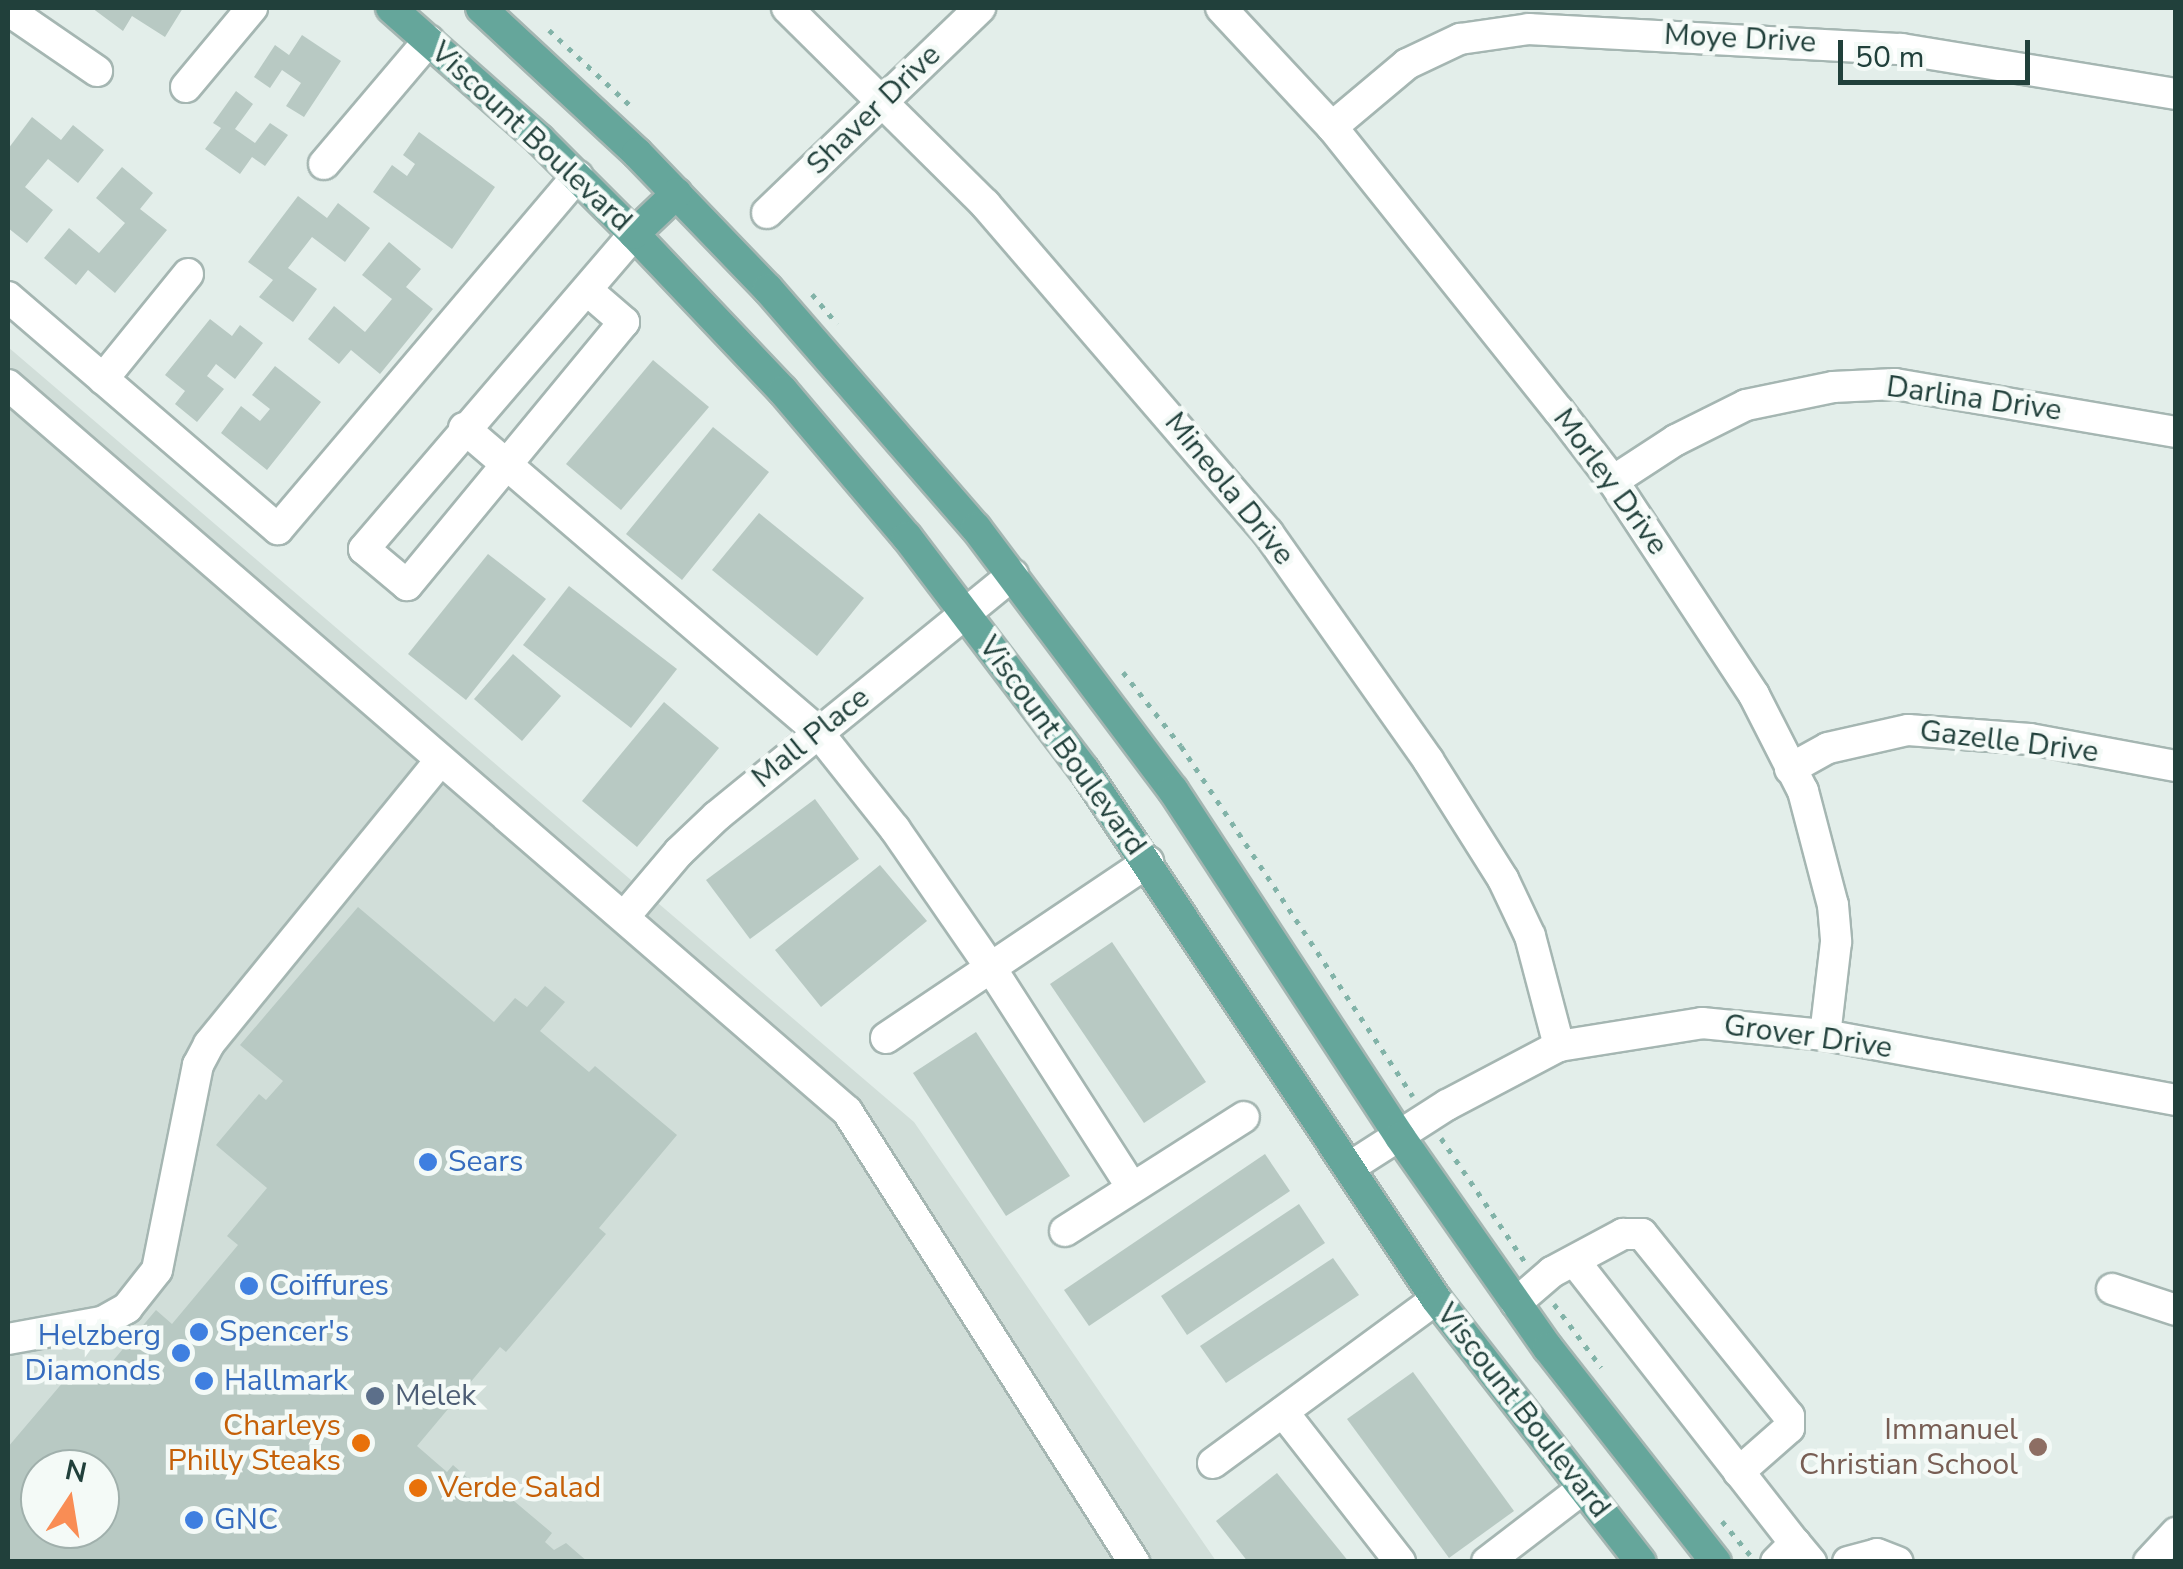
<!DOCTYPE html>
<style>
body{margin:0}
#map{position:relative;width:2183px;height:1569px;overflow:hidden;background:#e3eeea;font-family:"Nunito Sans",sans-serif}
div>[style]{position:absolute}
.built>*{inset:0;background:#d1ded9}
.building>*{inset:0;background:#b8c9c3}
.path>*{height:5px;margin-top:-2.5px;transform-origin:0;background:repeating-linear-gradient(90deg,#82b3a8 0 5px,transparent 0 13px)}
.roads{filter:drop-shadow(2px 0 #a5b6b2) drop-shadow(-2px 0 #a5b6b2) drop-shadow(0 2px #a5b6b2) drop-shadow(0 -2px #a5b6b2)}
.minor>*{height:30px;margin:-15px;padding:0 15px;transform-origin:15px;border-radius:15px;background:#fff}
.major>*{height:30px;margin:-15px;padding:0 15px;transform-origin:15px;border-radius:15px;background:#65a69b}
.dots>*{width:28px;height:28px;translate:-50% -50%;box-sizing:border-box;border:5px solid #f4faf7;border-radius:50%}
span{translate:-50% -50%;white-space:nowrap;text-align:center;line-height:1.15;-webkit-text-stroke:9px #f4faf7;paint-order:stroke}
.street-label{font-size:30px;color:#21403b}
.shop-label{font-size:30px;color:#366cbe}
.left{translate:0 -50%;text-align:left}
.right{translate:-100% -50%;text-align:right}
.service-label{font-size:30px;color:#4e5e75}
.food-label{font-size:30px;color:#c56008}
.education-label{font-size:30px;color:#785e54}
.frame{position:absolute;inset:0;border:10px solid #21403b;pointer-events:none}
.north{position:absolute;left:20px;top:1449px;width:100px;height:100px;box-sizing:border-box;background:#f4faf7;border:2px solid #a0b0ac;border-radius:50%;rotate:12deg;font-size:28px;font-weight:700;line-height:40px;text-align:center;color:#21403b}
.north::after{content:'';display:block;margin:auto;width:35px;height:45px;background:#f98d55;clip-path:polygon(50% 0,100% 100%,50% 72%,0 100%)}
.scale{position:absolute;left:1838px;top:40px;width:192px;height:45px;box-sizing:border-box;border:5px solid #21403b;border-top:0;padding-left:12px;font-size:30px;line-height:35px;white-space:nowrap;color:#21403b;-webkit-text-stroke:8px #f4faf7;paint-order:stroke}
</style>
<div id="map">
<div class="built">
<i style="clip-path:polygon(evenodd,8px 347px,914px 1122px,1216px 1561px,8px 1561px,8px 347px,40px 1469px,100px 1469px,100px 1529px,40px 1529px,40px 1469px)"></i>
</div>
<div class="building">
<i style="clip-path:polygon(92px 8px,183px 8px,165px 37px,132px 16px,123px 31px)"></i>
<i style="clip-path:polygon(302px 35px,341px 61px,304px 117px,286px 106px,301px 83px,282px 70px,270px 88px,254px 77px,275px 45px,289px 55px)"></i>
<i style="clip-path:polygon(236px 91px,253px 104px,235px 129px,255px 143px,270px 123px,288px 135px,265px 166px,252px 157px,240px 174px,205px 149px,221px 128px,213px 123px)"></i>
<i style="clip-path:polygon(32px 117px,61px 140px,73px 125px,104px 150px,78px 183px,48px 159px,25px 187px,53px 210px,27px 243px,8px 228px,8px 149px)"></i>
<i style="clip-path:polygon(419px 132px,495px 187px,452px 249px,373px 192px,392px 165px,407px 176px,415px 164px,403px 155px)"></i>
<i style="clip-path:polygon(122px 167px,153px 193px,140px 209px,167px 230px,115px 293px,88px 270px,76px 285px,44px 258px,69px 228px,99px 253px,125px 223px,96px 198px)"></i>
<i style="clip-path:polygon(298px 196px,327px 218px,338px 203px,370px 228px,345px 262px,312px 237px,288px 268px,317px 289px,293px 322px,259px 297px,273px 280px,248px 262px)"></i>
<i style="clip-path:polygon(389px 242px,421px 269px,406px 287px,433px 309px,380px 374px,351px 350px,339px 364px,308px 339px,334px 306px,365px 332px,392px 299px,362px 275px)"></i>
<i style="clip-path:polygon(210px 319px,232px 336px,240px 325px,263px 343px,235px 379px,216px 364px,207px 376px,224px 389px,197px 422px,175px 404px,185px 391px,165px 375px)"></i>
<i style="clip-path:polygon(653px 360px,709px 407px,621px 510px,566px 464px)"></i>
<i style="clip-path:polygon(275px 366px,321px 402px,267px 470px,221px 433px,241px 406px,260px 421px,270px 409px,252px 395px)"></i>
<i style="clip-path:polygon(713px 427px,769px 472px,682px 580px,626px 534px)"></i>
<i style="clip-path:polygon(759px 513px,864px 598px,817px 656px,712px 570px)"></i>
<i style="clip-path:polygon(488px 554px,546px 599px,466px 700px,408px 654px)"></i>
<i style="clip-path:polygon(569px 586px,677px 669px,631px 728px,523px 645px)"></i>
<i style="clip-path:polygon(513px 654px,561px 696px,522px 741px,474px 699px)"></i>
<i style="clip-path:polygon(664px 702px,719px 748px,637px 847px,582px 801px)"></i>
<i style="clip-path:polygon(815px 799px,859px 859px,750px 939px,706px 880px)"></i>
<i style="clip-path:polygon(880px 865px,927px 921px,821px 1007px,775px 950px)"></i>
<i style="clip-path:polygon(evenodd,358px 907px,494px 1022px,515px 998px,527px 1007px,545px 986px,565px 1002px,540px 1031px,589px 1072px,595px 1066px,677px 1135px,599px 1228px,606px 1234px,506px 1352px,500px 1347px,417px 1446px,447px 1472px,453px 1465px,487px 1495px,495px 1485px,552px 1533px,545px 1542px,554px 1550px,566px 1543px,588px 1562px,8px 1562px,8px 1447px,81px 1361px,100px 1376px,156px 1310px,172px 1324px,238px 1245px,227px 1236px,267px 1188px,216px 1145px,259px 1094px,266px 1100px,283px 1081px,240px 1045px,358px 907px,40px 1469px,100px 1469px,100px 1529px,40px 1529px,40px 1469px)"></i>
<i style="clip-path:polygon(1112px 942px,1206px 1082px,1144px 1123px,1050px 984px)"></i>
<i style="clip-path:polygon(976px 1032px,1070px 1176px,1006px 1216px,913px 1073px)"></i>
<i style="clip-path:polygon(1265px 1154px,1290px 1191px,1089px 1326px,1064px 1290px)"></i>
<i style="clip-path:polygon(1299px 1204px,1325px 1243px,1187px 1335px,1161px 1296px)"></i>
<i style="clip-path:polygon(1333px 1258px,1359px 1295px,1226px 1383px,1200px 1346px)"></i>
<i style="clip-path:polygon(1413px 1372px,1514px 1511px,1449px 1558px,1347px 1419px)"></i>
<i style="clip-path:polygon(1277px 1473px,1349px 1562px,1248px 1562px,1216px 1521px)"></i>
</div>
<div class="path">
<i style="left:549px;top:30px;width:113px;rotate:42.9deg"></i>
<i style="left:812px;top:294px;width:39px;rotate:50deg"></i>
<i style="left:1123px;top:672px;width:94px;rotate:51.9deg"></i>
<i style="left:1181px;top:746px;width:420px;rotate:56.5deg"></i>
<i style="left:1441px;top:1138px;width:150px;rotate:55.9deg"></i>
<i style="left:1554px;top:1304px;width:79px;rotate:53.3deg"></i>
<i style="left:1722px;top:1521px;width:44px;rotate:50.5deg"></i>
</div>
<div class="roads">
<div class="minor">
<i style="left:787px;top:8px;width:279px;rotate:44.7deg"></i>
<i style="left:985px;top:204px;width:434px;rotate:49.3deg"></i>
<i style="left:1268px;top:533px;width:278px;rotate:54.8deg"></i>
<i style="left:1428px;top:760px;width:141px;rotate:57.8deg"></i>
<i style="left:1503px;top:879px;width:63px;rotate:64.7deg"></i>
<i style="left:1530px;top:936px;width:114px;rotate:75.2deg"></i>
<i style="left:1221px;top:8px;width:163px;rotate:47deg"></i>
<i style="left:1332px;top:127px;width:364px;rotate:51.4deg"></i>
<i style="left:1559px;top:411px;width:88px;rotate:52.4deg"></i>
<i style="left:1613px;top:481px;width:256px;rotate:56.6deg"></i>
<i style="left:1754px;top:695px;width:108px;rotate:63deg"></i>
<i style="left:1803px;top:791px;width:118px;rotate:75.3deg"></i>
<i style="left:1833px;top:905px;width:37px;rotate:85deg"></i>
<i style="left:1836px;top:942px;width:94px;rotate:96.7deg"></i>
<i style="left:8px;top:10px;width:108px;rotate:34.4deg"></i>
<i style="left:186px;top:87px;width:103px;rotate:-50.1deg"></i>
<i style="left:1332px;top:127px;width:98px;rotate:-40deg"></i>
<i style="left:1407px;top:64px;width:59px;rotate:-25.3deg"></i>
<i style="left:1460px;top:39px;width:70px;rotate:-8.2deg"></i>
<i style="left:1529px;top:29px;width:373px;rotate:3.1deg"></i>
<i style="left:1901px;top:49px;width:279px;rotate:9.3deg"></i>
<i style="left:324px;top:164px;width:162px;rotate:-49.7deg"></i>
<i style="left:767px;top:213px;width:296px;rotate:-43.9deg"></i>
<i style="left:587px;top:290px;width:49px;rotate:40.9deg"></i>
<i style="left:624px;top:322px;width:341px;rotate:129.5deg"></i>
<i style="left:407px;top:585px;width:56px;rotate:-140.1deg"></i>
<i style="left:364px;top:549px;width:415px;rotate:-49.4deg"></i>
<i style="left:8px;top:297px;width:356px;rotate:40.7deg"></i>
<i style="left:278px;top:529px;width:463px;rotate:-49.7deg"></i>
<i style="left:103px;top:379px;width:135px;rotate:-51deg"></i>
<i style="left:8px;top:385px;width:1110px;rotate:40.87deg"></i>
<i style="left:847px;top:1111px;width:535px;rotate:57.53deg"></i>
<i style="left:464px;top:428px;width:465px;rotate:40.6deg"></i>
<i style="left:817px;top:731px;width:125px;rotate:51.5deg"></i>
<i style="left:895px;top:829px;width:169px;rotate:55.4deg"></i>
<i style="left:991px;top:968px;width:261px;rotate:57.3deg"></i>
<i style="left:1613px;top:481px;width:75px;rotate:-33.1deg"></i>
<i style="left:1676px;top:440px;width:78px;rotate:-26.6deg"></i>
<i style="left:1746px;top:405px;width:89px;rotate:-11.7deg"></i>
<i style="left:1833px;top:387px;width:62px;rotate:-2.8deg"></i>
<i style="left:1895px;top:384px;width:285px;rotate:9.7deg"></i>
<i style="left:1790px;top:769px;width:43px;rotate:-28.9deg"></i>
<i style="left:1828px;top:748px;width:82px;rotate:-12.7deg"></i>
<i style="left:1908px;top:730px;width:122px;rotate:4.2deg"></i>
<i style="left:2030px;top:739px;width:148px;rotate:10.5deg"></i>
<i style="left:624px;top:917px;width:85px;rotate:-49.8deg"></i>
<i style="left:679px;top:852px;width:52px;rotate:-43.5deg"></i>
<i style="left:717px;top:816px;width:382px;rotate:-39.2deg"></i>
<i style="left:886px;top:1038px;width:316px;rotate:-33.9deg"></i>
<i style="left:1350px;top:1167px;width:115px;rotate:-32.6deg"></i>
<i style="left:1447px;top:1105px;width:127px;rotate:-27.8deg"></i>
<i style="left:1559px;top:1046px;width:145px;rotate:-9.1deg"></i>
<i style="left:1702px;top:1023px;width:124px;rotate:5.6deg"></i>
<i style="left:1825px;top:1035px;width:357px;rotate:10.5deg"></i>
<i style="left:1065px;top:1231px;width:212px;rotate:-32.5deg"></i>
<i style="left:1576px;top:1263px;width:355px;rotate:52deg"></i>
<i style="left:2112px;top:1289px;width:67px;rotate:18.2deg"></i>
<i style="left:1516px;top:1303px;width:48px;rotate:-40.7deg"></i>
<i style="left:1552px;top:1272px;width:81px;rotate:-28.2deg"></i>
<i style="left:1623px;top:1234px;width:19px"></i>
<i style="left:1642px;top:1234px;width:234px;rotate:51.1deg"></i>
<i style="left:1789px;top:1416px;width:12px;rotate:90deg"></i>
<i style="left:1789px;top:1428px;width:67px;rotate:138.7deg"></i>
<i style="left:8px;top:1339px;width:96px;rotate:-10.3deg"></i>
<i style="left:102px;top:1322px;width:29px;rotate:-29deg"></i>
<i style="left:127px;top:1308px;width:48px;rotate:-51.7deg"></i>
<i style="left:157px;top:1270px;width:209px;rotate:-78.7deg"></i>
<i style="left:198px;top:1065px;width:24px;rotate:-62deg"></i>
<i style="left:209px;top:1044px;width:364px;rotate:-50.8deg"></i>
<i style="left:1283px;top:1412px;width:190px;rotate:52deg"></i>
<i style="left:1213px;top:1463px;width:277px;rotate:-36.3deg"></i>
<i style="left:1487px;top:1562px;width:120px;rotate:-37.5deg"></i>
<i style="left:1776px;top:1562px;width:27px;rotate:-45deg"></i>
<i style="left:1795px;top:1543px;width:25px;rotate:50deg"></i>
<i style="left:1848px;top:1562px;width:30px;rotate:-15deg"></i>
<i style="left:1877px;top:1554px;width:22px;rotate:21deg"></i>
<i style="left:2149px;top:1562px;width:40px;rotate:-47deg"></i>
</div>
<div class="major">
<i style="left:391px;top:8px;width:198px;rotate:41.5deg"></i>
<i style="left:539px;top:139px;width:134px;rotate:45deg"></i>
<i style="left:634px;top:234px;width:216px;rotate:46.5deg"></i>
<i style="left:783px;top:391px;width:192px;rotate:49.7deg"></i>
<i style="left:907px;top:537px;width:293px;rotate:52.8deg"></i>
<i style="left:1084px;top:770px;width:635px;rotate:56.36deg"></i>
<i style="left:1436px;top:1299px;width:333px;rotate:52.1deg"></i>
<i style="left:481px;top:8px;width:213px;rotate:42.9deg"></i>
<i style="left:637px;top:153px;width:189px;rotate:46.1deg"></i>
<i style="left:768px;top:289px;width:317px;rotate:49deg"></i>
<i style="left:976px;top:528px;width:328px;rotate:53.1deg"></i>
<i style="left:1173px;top:790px;width:415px;rotate:56.8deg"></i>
<i style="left:1400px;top:1137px;width:258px;rotate:55deg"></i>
<i style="left:1548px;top:1348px;width:272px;rotate:51.9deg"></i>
<i style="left:634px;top:234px;width:59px;rotate:-43.6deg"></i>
</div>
</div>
<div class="dots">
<i style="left:428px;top:1162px;background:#3f7fe0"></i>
<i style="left:249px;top:1286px;background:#3f7fe0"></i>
<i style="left:199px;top:1332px;background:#3f7fe0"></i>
<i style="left:181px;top:1353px;background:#3f7fe0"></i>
<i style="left:204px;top:1381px;background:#3f7fe0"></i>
<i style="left:375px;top:1396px;background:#5c6f8a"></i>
<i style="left:361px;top:1443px;background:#e8710a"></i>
<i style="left:2038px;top:1447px;background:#8d6e63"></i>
<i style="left:418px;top:1488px;background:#e8710a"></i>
<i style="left:194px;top:1520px;background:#3f7fe0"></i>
</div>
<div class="street-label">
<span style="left:1740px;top:39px;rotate:3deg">Moye Drive</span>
<span style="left:874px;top:110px;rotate:-44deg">Shaver Drive</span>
<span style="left:531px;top:137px;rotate:43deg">Viscount Boulevard</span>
<span style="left:1974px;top:399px;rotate:8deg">Darlina Drive</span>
<span style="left:1610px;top:482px;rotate:54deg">Morley Drive</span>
<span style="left:1229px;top:489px;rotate:51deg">Mineola Drive</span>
<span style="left:811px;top:738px;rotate:-39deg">Mall Place</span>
<span style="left:2009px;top:742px;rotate:7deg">Gazelle Drive</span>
<span style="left:1062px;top:746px;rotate:54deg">Viscount Boulevard</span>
<span style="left:1808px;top:1037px;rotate:8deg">Grover Drive</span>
<span style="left:1523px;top:1411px;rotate:52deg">Viscount Boulevard</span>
</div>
<div class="shop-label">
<span class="left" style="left:448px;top:1162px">Sears</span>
<span class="left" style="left:269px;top:1286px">Coiffures</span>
<span class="left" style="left:219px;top:1332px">Spencer's</span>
<span class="right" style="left:161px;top:1353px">Helzberg<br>Diamonds</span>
<span class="left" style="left:224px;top:1381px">Hallmark</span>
<span class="left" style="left:214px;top:1520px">GNC</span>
</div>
<div class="service-label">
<span class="left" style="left:395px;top:1396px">Melek</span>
</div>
<div class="food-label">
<span class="right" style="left:341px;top:1443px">Charleys<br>Philly Steaks</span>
<span class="left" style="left:438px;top:1488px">Verde Salad</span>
</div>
<div class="education-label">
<span class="right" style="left:2018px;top:1447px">Immanuel<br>Christian School</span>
</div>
<div class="frame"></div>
<div class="north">N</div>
<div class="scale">50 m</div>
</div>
